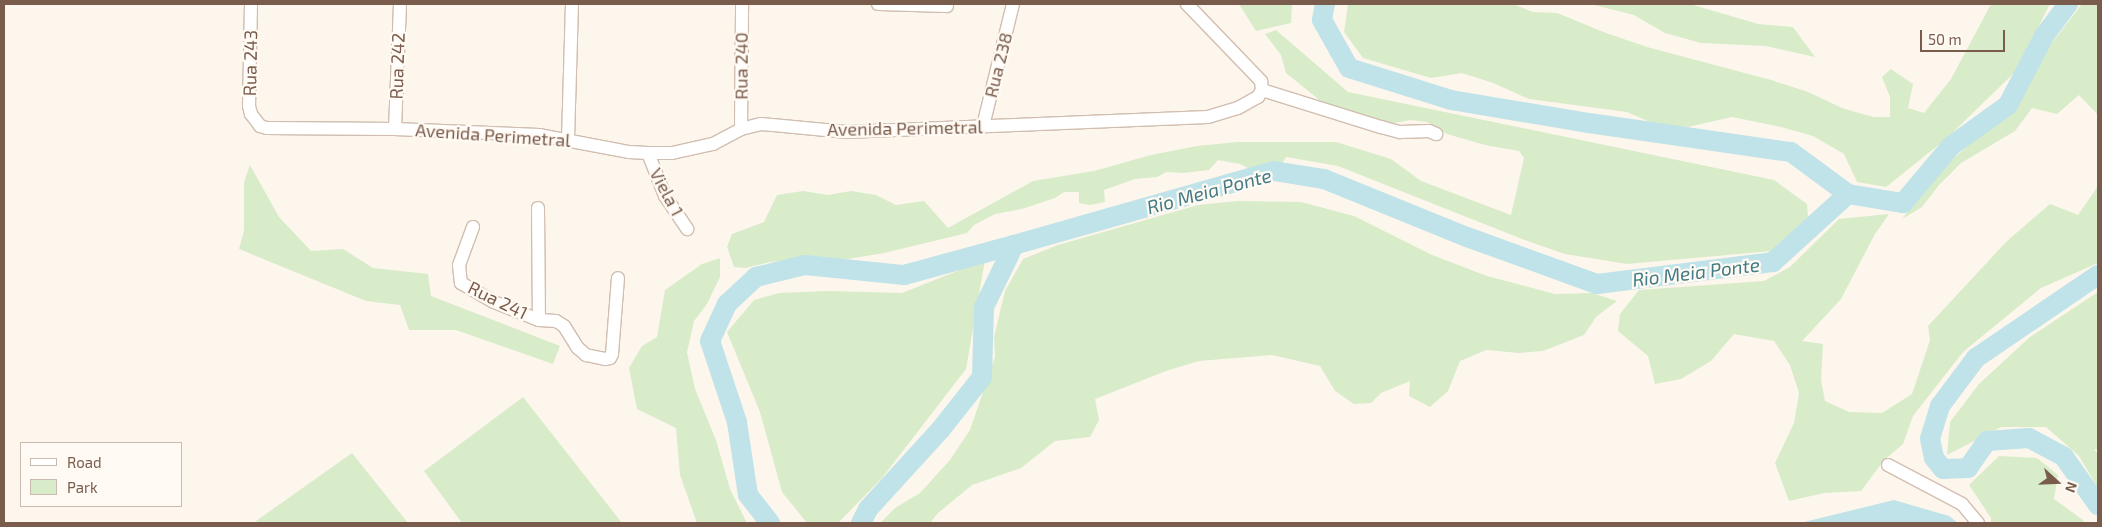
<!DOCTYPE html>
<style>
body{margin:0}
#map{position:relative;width:2102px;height:527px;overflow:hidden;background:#fdf6ec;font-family:"Exo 2",sans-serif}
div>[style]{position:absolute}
.green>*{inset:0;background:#d8ecc9}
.water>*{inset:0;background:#bfe3e8}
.river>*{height:20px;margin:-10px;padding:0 10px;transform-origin:10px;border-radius:10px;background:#bfe3e8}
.roads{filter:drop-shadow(1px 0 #d1beb0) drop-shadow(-1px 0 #d1beb0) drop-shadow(0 1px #d1beb0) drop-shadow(0 -1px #d1beb0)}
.minor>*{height:12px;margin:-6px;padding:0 6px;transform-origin:6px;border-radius:6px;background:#fff}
span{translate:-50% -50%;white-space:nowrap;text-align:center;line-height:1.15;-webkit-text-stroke:4.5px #fffaf3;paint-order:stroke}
.street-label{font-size:18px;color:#7a5c4d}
.water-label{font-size:19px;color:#437c86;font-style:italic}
.frame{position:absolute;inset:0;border:5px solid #7a5c4d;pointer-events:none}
.legend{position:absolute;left:20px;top:442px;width:162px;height:65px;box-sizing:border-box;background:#fffaf3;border:1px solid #cabbb1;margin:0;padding:6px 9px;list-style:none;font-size:15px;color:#7a5c4d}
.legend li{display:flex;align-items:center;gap:10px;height:25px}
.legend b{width:25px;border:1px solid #cabbb1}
.north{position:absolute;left:2032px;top:457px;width:50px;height:50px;-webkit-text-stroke:4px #fffaf3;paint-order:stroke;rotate:110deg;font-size:14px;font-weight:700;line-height:20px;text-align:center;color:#7a5c4d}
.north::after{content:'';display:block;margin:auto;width:18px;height:22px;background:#7a5c4d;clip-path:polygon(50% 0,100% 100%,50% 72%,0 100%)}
.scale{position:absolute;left:1920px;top:30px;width:85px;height:22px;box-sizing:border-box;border:2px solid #7a5c4d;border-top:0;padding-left:6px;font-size:15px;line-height:18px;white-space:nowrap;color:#7a5c4d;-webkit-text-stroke:4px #fffaf3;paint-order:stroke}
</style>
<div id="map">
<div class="green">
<i style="clip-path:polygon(1239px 4px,1292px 4px,1291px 23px,1256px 31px)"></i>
<i style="clip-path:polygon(1348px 4px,1513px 4px,1533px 12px,1557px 13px,1606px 33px,1647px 47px,1771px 80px,1808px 92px,1842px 108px,1873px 117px,1890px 117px,1890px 97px,1882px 77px,1891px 69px,1913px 84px,1908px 108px,1924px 113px,1951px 79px,1990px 6px,1992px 4px,2050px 4px,2016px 71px,1946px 139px,1886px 187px,1857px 182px,1844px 154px,1813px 136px,1781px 127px,1732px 117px,1688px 127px,1657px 125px,1627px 112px,1529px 99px,1493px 83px,1462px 73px,1431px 78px,1363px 58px,1344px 32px)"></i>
<i style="clip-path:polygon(1590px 4px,1690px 4px,1758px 24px,1793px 27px,1815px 57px,1766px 46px,1701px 43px,1665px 33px,1634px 15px)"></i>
<i style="clip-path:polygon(2082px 4px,2098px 4px,2098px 115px,2079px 95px,2057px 114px,2032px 108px,2015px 131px,1961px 163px,1939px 185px,1922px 207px,1902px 219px,1939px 171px,1986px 130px,2006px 116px,2038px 61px)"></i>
<i style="clip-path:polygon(1276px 30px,1348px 92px,1774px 180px,1807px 204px,1809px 230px,1788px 239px,1772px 251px,1627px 264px,1565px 254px,1522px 239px,1338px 166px,1286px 157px,1281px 165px,1261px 175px,1240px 164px,1218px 160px,1209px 170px,1183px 173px,1166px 172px,1157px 177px,1135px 179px,1104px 190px,1105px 202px,1090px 205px,1079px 203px,1079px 192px,1064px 192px,1055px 198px,1022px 209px,995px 214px,974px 225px,967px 233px,884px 253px,848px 259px,805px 259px,770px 262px,745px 268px,734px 267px,727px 247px,732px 234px,764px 222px,777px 195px,803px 191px,828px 195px,851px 191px,876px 195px,896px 205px,924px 201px,948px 228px,1033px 181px,1094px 171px,1151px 155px,1197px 146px,1238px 142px,1336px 142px,1391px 159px,1421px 181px,1511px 215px,1524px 158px,1519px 151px,1485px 145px,1447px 134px,1427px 122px,1410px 120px,1389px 124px,1332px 110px,1286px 73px,1281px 55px,1265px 34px)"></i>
<i style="clip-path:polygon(250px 165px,279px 217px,311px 251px,343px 249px,373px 268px,428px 274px,431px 296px,560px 346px,553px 364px,456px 330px,409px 330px,400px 305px,366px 301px,239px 249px,244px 231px,244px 182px)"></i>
<i style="clip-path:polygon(2098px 186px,2098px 263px,2041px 288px,1963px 352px,1913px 416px,1903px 444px,1884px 460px,1861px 491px,1824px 493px,1789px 501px,1775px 463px,1794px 423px,1799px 393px,1790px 365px,1774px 341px,1734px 334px,1711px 361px,1681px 379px,1655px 384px,1648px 356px,1618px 331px,1620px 314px,1639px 290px,1764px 281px,1790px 267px,1839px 219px,1889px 214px,1875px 234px,1841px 299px,1802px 341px,1823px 344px,1821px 380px,1825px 401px,1849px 412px,1882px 413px,1912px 394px,1930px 340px,1928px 326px,2007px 241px,2050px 204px,2078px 215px)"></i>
<i style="clip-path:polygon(1237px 201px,1301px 202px,1354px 216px,1432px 255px,1487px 276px,1555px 294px,1592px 293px,1617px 301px,1596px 317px,1584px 335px,1543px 351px,1519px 353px,1486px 350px,1460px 361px,1448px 391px,1430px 407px,1409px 396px,1410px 381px,1381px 393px,1371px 403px,1354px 404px,1335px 391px,1320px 366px,1272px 355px,1199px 361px,1166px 371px,1095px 399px,1099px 420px,1090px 437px,1055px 441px,1021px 468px,972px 485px,938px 513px,930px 523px,880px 523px,895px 508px,920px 493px,950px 460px,970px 430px,995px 357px,994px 337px,1005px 291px,1023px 259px,1058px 245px,1198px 205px)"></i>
<i style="clip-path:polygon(720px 258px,720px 277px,707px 304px,694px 321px,687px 352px,695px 389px,716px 440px,730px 489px,747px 523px,697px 523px,680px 475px,676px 428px,637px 409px,629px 368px,642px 346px,657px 337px,665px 290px,702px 264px)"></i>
<i style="clip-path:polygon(985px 260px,966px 369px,882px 478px,838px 523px,807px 523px,782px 492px,760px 412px,727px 332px,754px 300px,779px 293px,828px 291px,902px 293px)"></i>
<i style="clip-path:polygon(2098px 292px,2098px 449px,2094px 449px,2098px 454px,2098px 488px,2079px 456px,2046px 427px,2001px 427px,1947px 455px,1950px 422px,1979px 384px,2030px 337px)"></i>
<i style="clip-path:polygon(523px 397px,622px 523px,462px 523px,424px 471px)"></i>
<i style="clip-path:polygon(352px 453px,408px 523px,258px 523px,256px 521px)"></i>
<i style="clip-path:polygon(1999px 456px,2037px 458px,2058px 475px,2054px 499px,2083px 520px,2084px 523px,1991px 523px,1991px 518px,1969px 485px)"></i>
</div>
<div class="water">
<i style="clip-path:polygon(1894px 500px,1949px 516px,1958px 523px,1800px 523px)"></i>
</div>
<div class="river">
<i style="left:1325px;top:4px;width:16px;rotate:101deg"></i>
<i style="left:1322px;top:20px;width:55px;rotate:60.6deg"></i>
<i style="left:1349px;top:68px;width:107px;rotate:17.4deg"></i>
<i style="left:1451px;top:100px;width:140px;rotate:9.5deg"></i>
<i style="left:1589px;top:123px;width:204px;rotate:8.2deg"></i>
<i style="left:1791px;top:152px;width:71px;rotate:36.4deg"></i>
<i style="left:1848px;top:194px;width:56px;rotate:9.3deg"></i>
<i style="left:1903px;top:203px;width:75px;rotate:-49.9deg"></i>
<i style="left:1951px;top:146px;width:70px;rotate:-35.7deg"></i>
<i style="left:2008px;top:105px;width:78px;rotate:-62.4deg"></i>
<i style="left:2044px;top:36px;width:40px;rotate:-53deg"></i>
<i style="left:2098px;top:275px;width:148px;rotate:145.8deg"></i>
<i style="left:1976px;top:358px;width:60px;rotate:126.9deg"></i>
<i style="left:1940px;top:406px;width:34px;rotate:107deg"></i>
<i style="left:1930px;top:439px;width:19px;rotate:78deg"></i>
<i style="left:1934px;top:458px;width:14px;rotate:51deg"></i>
<i style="left:1943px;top:469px;width:25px;rotate:-2deg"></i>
<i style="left:1968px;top:468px;width:33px;rotate:-55deg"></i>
<i style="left:1987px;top:441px;width:42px;rotate:-4.1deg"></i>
<i style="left:2029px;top:438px;width:40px;rotate:28deg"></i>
<i style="left:2064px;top:457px;width:59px;rotate:54.7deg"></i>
<i style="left:770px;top:523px;width:36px;rotate:-128deg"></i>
<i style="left:748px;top:495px;width:74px;rotate:-98.6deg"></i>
<i style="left:737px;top:422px;width:85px;rotate:-108.4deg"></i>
<i style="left:710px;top:341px;width:41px;rotate:-65.3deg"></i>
<i style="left:727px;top:304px;width:40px;rotate:-43deg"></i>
<i style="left:756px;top:277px;width:50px;rotate:-13.8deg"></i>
<i style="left:805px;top:265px;width:100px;rotate:5.8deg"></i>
<i style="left:904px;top:275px;width:114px;rotate:-15.3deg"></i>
<i style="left:861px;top:523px;width:16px;rotate:-63deg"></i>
<i style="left:868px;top:509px;width:108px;rotate:-47.6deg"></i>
<i style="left:941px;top:429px;width:66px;rotate:-51.7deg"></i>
<i style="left:982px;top:377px;width:70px;rotate:-88.4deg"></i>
<i style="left:984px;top:307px;width:69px;rotate:-64.2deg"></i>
<i style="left:1014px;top:245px;width:270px;rotate:-15.9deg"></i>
<i style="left:1274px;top:171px;width:51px;rotate:9.1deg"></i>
<i style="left:1324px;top:179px;width:154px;rotate:22.1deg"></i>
<i style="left:1467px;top:237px;width:138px;rotate:19.9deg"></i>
<i style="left:1597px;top:284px;width:177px;rotate:-7.1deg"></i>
<i style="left:1773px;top:262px;width:101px;rotate:-42.2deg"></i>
</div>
<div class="roads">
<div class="minor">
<i style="left:251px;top:4px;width:102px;rotate:91.1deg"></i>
<i style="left:249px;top:106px;width:8px;rotate:76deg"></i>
<i style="left:251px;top:114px;width:15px;rotate:53deg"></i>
<i style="left:260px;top:126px;width:7px;rotate:16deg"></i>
<i style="left:267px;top:128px;width:128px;rotate:0.4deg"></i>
<i style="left:395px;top:129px;width:144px;rotate:2.4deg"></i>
<i style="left:539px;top:135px;width:92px;rotate:10.7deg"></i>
<i style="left:629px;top:152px;width:19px;rotate:3deg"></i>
<i style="left:648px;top:153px;width:24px"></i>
<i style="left:672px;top:153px;width:42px;rotate:-12.4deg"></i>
<i style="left:713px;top:144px;width:32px;rotate:-28deg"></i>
<i style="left:741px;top:129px;width:21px;rotate:-14deg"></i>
<i style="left:761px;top:124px;width:86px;rotate:5.3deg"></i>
<i style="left:847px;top:132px;width:361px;rotate:-2.4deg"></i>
<i style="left:1208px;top:117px;width:31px;rotate:-17deg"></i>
<i style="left:1238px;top:108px;width:23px;rotate:-29deg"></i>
<i style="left:1258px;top:97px;width:8px;rotate:-60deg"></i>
<i style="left:1262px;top:90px;width:9px;rotate:-96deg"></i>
<i style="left:1261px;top:81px;width:107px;rotate:-133.9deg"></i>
<i style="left:878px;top:4px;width:69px;rotate:1.7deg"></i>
<i style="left:1262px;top:90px;width:125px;rotate:17.3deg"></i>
<i style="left:1381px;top:127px;width:20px;rotate:15deg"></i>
<i style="left:1400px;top:132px;width:29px;rotate:-2deg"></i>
<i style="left:1429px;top:131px;width:8px;rotate:23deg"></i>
<i style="left:983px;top:126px;width:126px;rotate:-76.2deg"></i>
<i style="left:395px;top:129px;width:125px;rotate:-87.7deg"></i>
<i style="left:741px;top:129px;width:125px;rotate:-89.5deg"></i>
<i style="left:568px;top:139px;width:135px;rotate:-88.3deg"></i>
<i style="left:648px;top:153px;width:46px;rotate:68.4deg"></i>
<i style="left:665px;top:196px;width:40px;rotate:56deg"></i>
<i style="left:538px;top:208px;width:112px;rotate:89.5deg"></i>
<i style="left:473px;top:227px;width:40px;rotate:110.2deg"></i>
<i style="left:459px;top:265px;width:18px;rotate:84deg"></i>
<i style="left:461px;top:283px;width:38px;rotate:30deg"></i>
<i style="left:494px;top:302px;width:48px;rotate:21.8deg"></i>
<i style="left:539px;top:320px;width:17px;rotate:3deg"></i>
<i style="left:556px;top:321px;width:9px;rotate:32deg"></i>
<i style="left:564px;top:326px;width:26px;rotate:58deg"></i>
<i style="left:578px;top:348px;width:11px;rotate:41deg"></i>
<i style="left:586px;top:355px;width:19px;rotate:12deg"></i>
<i style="left:605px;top:359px;width:5px;rotate:-11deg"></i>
<i style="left:610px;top:358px;width:4px;rotate:-63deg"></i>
<i style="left:612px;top:354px;width:76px;rotate:-85.5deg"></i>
<i style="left:1888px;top:465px;width:84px;rotate:27.8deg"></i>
<i style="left:1962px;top:504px;width:25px;rotate:50deg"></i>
</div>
</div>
<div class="street-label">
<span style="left:250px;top:63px;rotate:-89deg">Rua 243</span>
<span style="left:998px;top:65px;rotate:-76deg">Rua 238</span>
<span style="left:397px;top:66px;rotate:-88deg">Rua 242</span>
<span style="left:741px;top:66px;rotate:-90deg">Rua 240</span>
<span style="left:905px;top:128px;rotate:-1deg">Avenida Perimetral</span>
<span style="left:493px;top:135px;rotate:4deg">Avenida Perimetral</span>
<span style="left:667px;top:192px;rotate:62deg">Viela 1</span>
<span style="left:498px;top:300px;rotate:26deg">Rua 241</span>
</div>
<div class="water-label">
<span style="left:1209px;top:191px;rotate:-15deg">Rio Meia Ponte</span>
<span style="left:1696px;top:272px;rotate:-7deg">Rio Meia Ponte</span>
</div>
<div class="frame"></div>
<ul class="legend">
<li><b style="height:6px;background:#fff"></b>Road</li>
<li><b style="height:14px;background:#d8ecc9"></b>Park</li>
</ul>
<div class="north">N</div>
<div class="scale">50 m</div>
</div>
